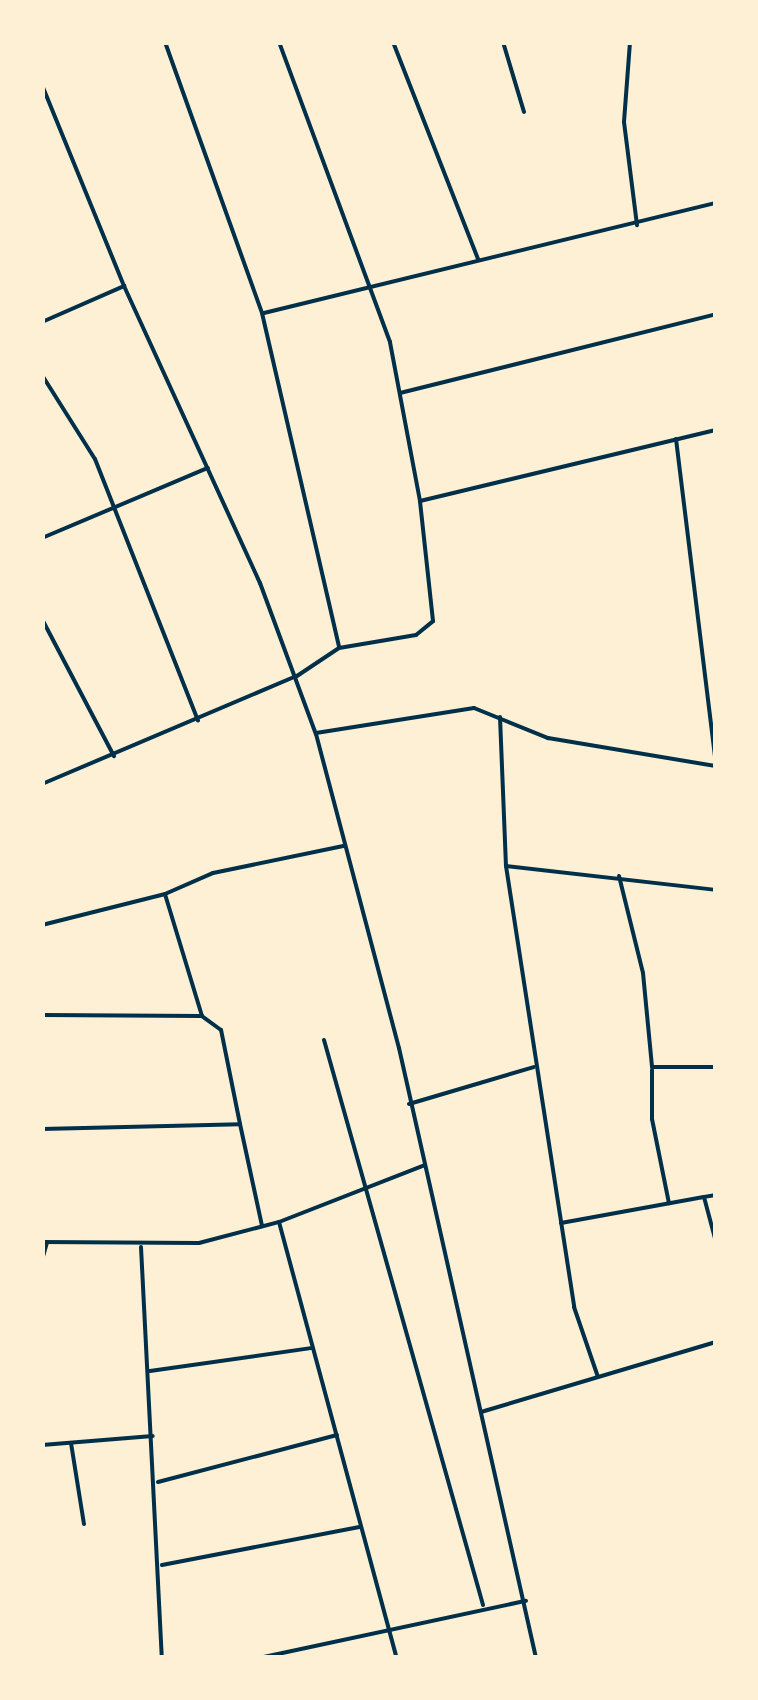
<!DOCTYPE html>
<style>
body{margin:0}
#map{position:relative;width:758px;height:1700px;overflow:hidden;background:#fdf0d5;font-family:"Golos Text",sans-serif}
div>[style]{position:absolute}
.minor>*{height:4px;margin:-2px;padding:0 2px;transform-origin:2px;border-radius:2px;background:#003049}
span{translate:-50% -50%;white-space:nowrap;text-align:center;line-height:1.15;-webkit-text-stroke:8px #fdf0d5;paint-order:stroke}
.frame{position:absolute;inset:0;border:45px solid #fdf0d5;pointer-events:none}
</style>
<div id="map">
<div class="minor">
<i style="left:165px;top:42px;width:288px;rotate:70.3deg"></i>
<i style="left:262px;top:313px;width:343px;rotate:77deg"></i>
<i style="left:393px;top:42px;width:233px;rotate:68.6deg"></i>
<i style="left:503px;top:42px;width:73px;rotate:73.3deg"></i>
<i style="left:630px;top:42px;width:80px;rotate:94.3deg"></i>
<i style="left:624px;top:122px;width:104px;rotate:82.8deg"></i>
<i style="left:42px;top:85px;width:217px;rotate:67.8deg"></i>
<i style="left:124px;top:286px;width:327px;rotate:65.4deg"></i>
<i style="left:260px;top:583px;width:161px;rotate:69.7deg"></i>
<i style="left:316px;top:734px;width:325px;rotate:75.2deg"></i>
<i style="left:399px;top:1048px;width:625px;rotate:77.34deg"></i>
<i style="left:264px;top:313px;width:465px;rotate:-13.7deg"></i>
<i style="left:42px;top:322px;width:90px;rotate:-23.7deg"></i>
<i style="left:42px;top:375px;width:99px;rotate:57.8deg"></i>
<i style="left:95px;top:459px;width:281px;rotate:68.5deg"></i>
<i style="left:400px;top:393px;width:326px;rotate:-14deg"></i>
<i style="left:676px;top:439px;width:326px;rotate:83deg"></i>
<i style="left:420px;top:501px;width:304px;rotate:-13.5deg"></i>
<i style="left:42px;top:538px;width:180px;rotate:-22.9deg"></i>
<i style="left:42px;top:619px;width:155px;rotate:62.3deg"></i>
<i style="left:500px;top:717px;width:149px;rotate:87.7deg"></i>
<i style="left:506px;top:866px;width:211px;rotate:6.5deg"></i>
<i style="left:316px;top:733px;width:160px;rotate:-9deg"></i>
<i style="left:474px;top:708px;width:80px;rotate:22.1deg"></i>
<i style="left:548px;top:738px;width:170px;rotate:9.5deg"></i>
<i style="left:42px;top:784px;width:277px;rotate:-23deg"></i>
<i style="left:297px;top:676px;width:50px;rotate:-33.7deg"></i>
<i style="left:339px;top:648px;width:78px;rotate:-9.6deg"></i>
<i style="left:416px;top:635px;width:22px;rotate:-39deg"></i>
<i style="left:433px;top:621px;width:121px;rotate:-96.2deg"></i>
<i style="left:420px;top:501px;width:162px;rotate:-100.7deg"></i>
<i style="left:390px;top:342px;width:320px;rotate:-110.3deg"></i>
<i style="left:506px;top:866px;width:446px;rotate:81.2deg"></i>
<i style="left:574px;top:1307px;width:74px;rotate:71.1deg"></i>
<i style="left:619px;top:876px;width:100px;rotate:76.1deg"></i>
<i style="left:643px;top:973px;width:94px;rotate:84.5deg"></i>
<i style="left:652px;top:1067px;width:64px"></i>
<i style="left:42px;top:925px;width:127px;rotate:-14.1deg"></i>
<i style="left:42px;top:1015px;width:160px;rotate:0.4deg"></i>
<i style="left:324px;top:1040px;width:587px;rotate:74.28deg"></i>
<i style="left:652px;top:1070px;width:49px;rotate:90deg"></i>
<i style="left:652px;top:1119px;width:86px;rotate:78.6deg"></i>
<i style="left:409px;top:1104px;width:130px;rotate:-16.5deg"></i>
<i style="left:240px;top:1124px;width:96px;rotate:-101.4deg"></i>
<i style="left:221px;top:1030px;width:24px;rotate:-144deg"></i>
<i style="left:202px;top:1016px;width:127px;rotate:-106.9deg"></i>
<i style="left:165px;top:894px;width:52px;rotate:-23.6deg"></i>
<i style="left:213px;top:873px;width:133px;rotate:-11.7deg"></i>
<i style="left:42px;top:1129px;width:198px;rotate:-1.4deg"></i>
<i style="left:240px;top:1124px;width:104px;rotate:77.8deg"></i>
<i style="left:716px;top:1195px;width:12px;rotate:171deg"></i>
<i style="left:704px;top:1197px;width:47px;rotate:75.1deg"></i>
<i style="left:279px;top:1222px;width:452px;rotate:74.9deg"></i>
<i style="left:561px;top:1223px;width:145px;rotate:-10.3deg"></i>
<i style="left:42px;top:1242px;width:157px;rotate:0.4deg"></i>
<i style="left:199px;top:1243px;width:83px;rotate:-14.7deg"></i>
<i style="left:279px;top:1222px;width:155px;rotate:-21.3deg"></i>
<i style="left:141px;top:1247px;width:412px;rotate:87.1deg"></i>
<i style="left:42px;top:1260px;width:18px;rotate:-74deg"></i>
<i style="left:150px;top:1371px;width:164px;rotate:-8.1deg"></i>
<i style="left:481px;top:1412px;width:245px;rotate:-16.6deg"></i>
<i style="left:71px;top:1443px;width:82px;rotate:80.9deg"></i>
<i style="left:42px;top:1445px;width:111px;rotate:-4.6deg"></i>
<i style="left:158px;top:1482px;width:185px;rotate:-14.7deg"></i>
<i style="left:162px;top:1565px;width:201px;rotate:-10.9deg"></i>
<i style="left:259px;top:1658px;width:273px;rotate:-12.1deg"></i>
</div>
<div class="frame"></div>
</div>
